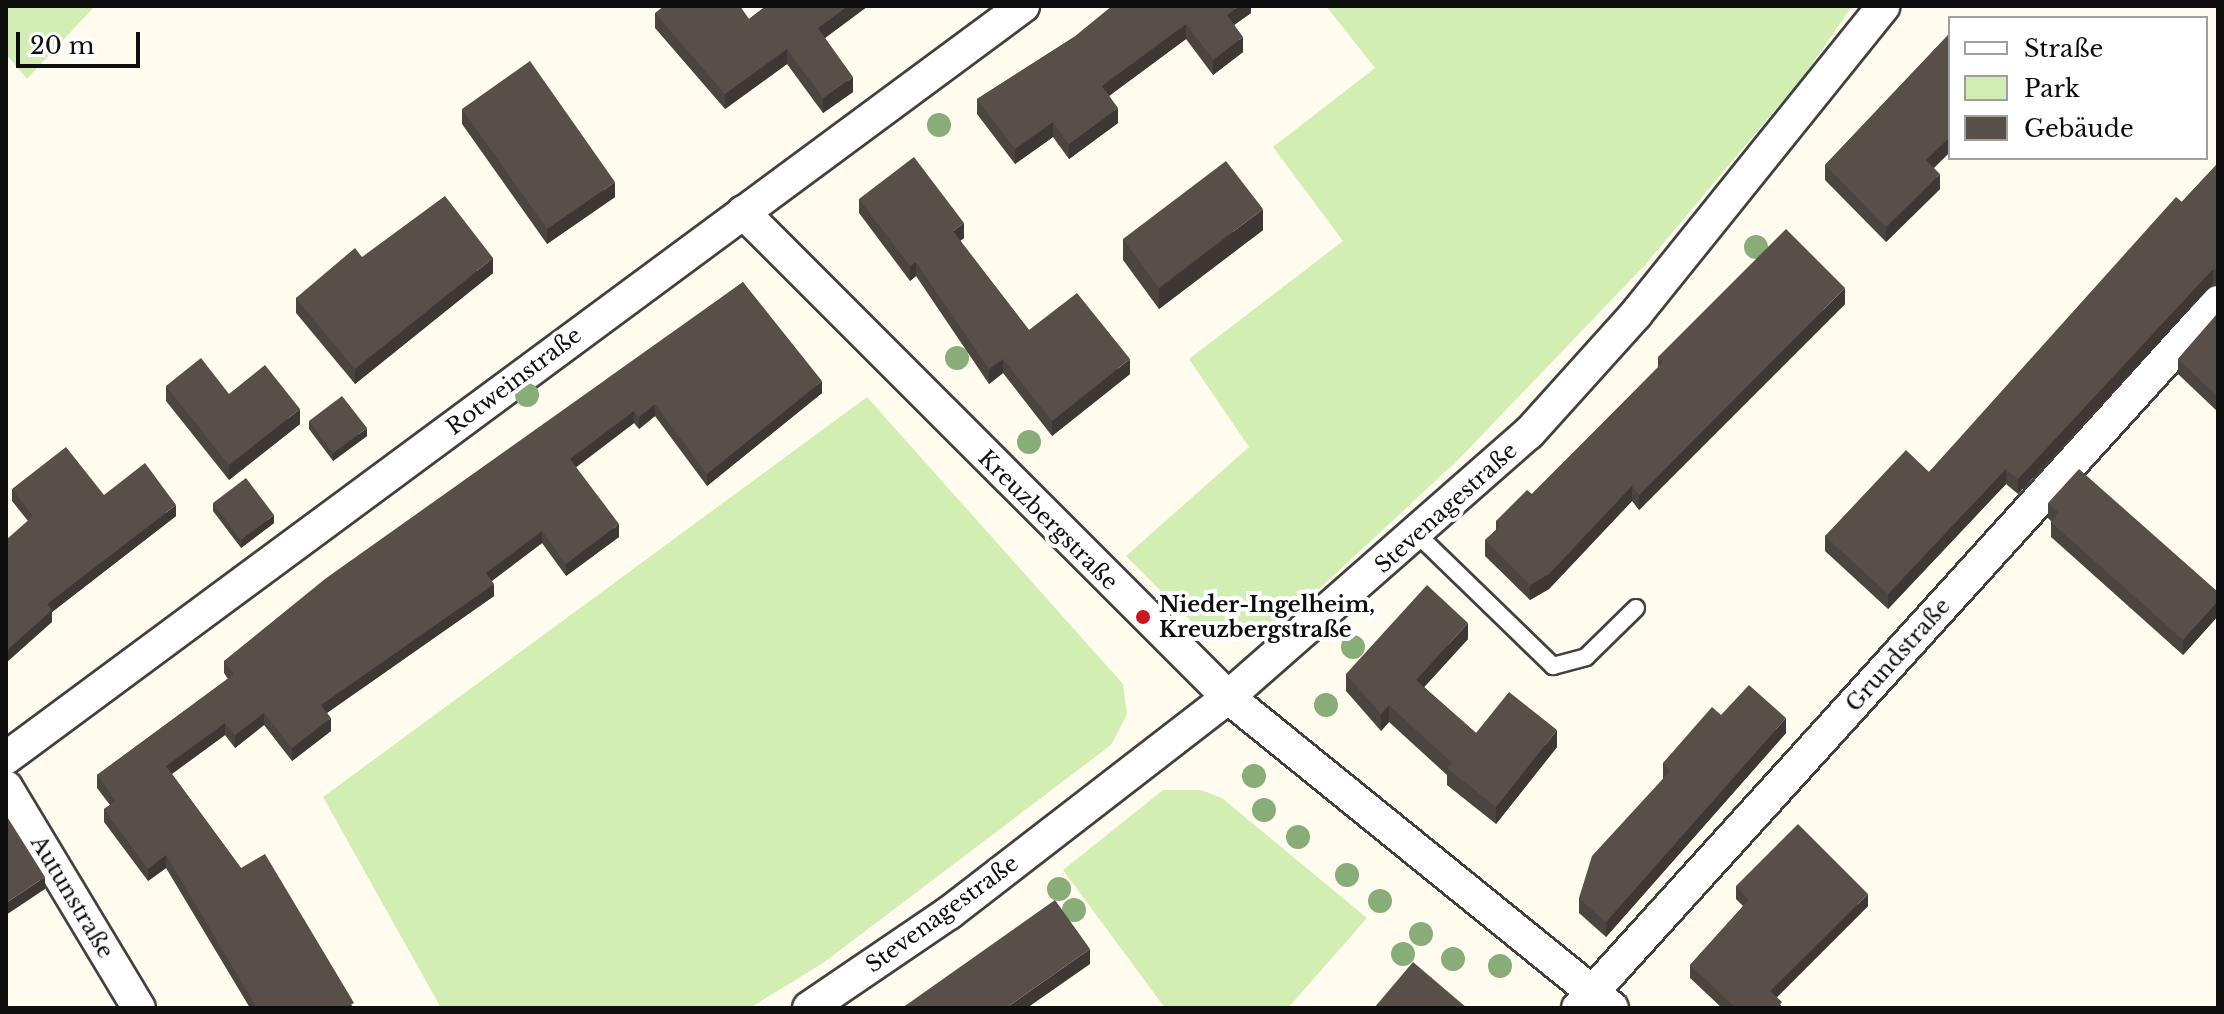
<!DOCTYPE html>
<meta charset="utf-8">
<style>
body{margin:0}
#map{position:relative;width:2224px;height:1014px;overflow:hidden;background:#fffcef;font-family:"Libre Baskerville",serif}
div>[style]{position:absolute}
.green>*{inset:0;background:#d2eeb3}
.roads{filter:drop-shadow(2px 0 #414141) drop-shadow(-2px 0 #414141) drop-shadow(0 2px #414141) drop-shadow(0 -2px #414141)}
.service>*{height:16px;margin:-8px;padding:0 8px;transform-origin:8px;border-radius:8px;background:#fff}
.minor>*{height:32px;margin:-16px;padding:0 16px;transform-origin:16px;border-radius:16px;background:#fff}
.trees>*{width:24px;height:24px;margin:-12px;border-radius:50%;background:#89ad78}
.wall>*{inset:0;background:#4c443f}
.shaded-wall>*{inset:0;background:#3e3733}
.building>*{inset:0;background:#584f49}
.dots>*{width:22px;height:22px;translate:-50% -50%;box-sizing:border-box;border:4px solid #fff;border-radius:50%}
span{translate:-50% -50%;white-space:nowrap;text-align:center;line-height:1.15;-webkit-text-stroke:8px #fff;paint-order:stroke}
.street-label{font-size:22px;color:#0e0e0e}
.poi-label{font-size:22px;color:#0e0e0e;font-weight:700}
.left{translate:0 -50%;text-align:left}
.frame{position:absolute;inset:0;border:8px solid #0e0e0e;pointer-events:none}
.legend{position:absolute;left:1948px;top:16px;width:260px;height:144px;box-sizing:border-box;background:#fff;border:2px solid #9f9f9f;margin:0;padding:10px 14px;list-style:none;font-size:24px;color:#0e0e0e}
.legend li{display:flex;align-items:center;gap:16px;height:40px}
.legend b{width:40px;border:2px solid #9f9f9f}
.scale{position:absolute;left:16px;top:32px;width:124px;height:36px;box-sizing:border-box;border:4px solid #0e0e0e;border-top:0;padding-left:10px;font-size:24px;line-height:28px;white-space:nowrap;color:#0e0e0e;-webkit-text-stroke:6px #fff;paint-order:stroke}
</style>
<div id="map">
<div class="green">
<i style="clip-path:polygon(6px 6px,95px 6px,27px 79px,6px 54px)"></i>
<i style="clip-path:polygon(1326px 6px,1852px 6px,1806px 73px,1645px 265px,1458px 460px,1276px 629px,1231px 639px,1204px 634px,1126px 556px,1249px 447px,1189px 359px,1343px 241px,1273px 147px,1375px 68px)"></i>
<i style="clip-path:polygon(867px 397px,1123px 684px,1127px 714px,1111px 745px,823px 963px,750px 1008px,441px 1008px,323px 797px)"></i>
<i style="clip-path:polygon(1163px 790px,1201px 790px,1222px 798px,1367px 918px,1288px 1008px,1165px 1008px,1063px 870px)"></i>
</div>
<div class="roads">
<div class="service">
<i style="left:1419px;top:536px;width:187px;rotate:44.1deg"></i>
<i style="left:1553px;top:666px;width:34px;rotate:-15deg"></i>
<i style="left:1586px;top:657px;width:70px;rotate:-44.4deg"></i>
</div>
<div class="minor">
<i style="left:743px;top:212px;width:686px;rotate:45deg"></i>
<i style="left:1228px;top:697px;width:494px;rotate:39deg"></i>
<i style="left:6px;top:758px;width:1265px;rotate:-36.48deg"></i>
<i style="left:6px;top:787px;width:258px;rotate:59deg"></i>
<i style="left:809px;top:1008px;width:169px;rotate:-34.2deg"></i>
<i style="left:949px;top:913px;width:353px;rotate:-37.7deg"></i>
<i style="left:1228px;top:697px;width:400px;rotate:-41.3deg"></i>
<i style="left:1529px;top:433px;width:160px;rotate:-48deg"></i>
<i style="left:1636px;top:314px;width:395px;rotate:-51.2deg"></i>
<i style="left:1578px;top:1008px;width:953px;rotate:-47.81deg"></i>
</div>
</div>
<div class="trees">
<i style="left:939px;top:125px"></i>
<i style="left:1756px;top:247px"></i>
<i style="left:957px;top:358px"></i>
<i style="left:527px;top:395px"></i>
<i style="left:1029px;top:442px"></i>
<i style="left:1353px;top:647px"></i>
<i style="left:1326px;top:705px"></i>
<i style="left:1254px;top:776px"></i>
<i style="left:1264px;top:810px"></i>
<i style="left:1298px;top:837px"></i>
<i style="left:1347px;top:875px"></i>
<i style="left:1059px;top:889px"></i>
<i style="left:1380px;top:901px"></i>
<i style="left:1074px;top:910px"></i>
<i style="left:1421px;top:934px"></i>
<i style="left:1403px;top:954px"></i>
<i style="left:1453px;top:959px"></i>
<i style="left:1500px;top:966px"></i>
</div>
<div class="wall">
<i style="clip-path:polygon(766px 6px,868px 6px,825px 38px,853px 92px,823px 113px,787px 64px,725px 109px,655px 28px,655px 13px,749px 19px)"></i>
<i style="clip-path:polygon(1251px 6px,1251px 13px,1234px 25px,1243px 52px,1213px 75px,1186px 39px,1109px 96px,1118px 123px,1069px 159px,1053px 137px,1015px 164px,977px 114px,977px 99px,1074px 37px)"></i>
<i style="clip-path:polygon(1950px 33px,1950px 152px,1934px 168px,1940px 189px,1886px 242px,1825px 180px,1825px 165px)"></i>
<i style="clip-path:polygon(462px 109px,615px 197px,547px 244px,462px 124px)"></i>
<i style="clip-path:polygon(2218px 163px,2218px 285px,2213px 284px,2018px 494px,2006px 484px,1888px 609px,1825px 551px,1825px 536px,1929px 472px)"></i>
<i style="clip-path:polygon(859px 199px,964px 238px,960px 241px,1029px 330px,1130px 374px,1052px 436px,1003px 373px,989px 384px,916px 276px,910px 281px,859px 213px)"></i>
<i style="clip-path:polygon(1263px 230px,1159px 309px,1123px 260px,1123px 239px)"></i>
<i style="clip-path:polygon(362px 257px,493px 273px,355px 384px,296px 313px,296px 298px)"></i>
<i style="clip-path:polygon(743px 282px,822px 393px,707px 486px,655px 416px,639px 429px,634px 423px,575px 467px,619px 537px,566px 576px,542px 543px,492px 581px,494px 596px,327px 713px,331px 731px,292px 761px,264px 725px,235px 748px,225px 735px,172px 774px,241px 868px,354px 1008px,250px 1008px,166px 868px,148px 881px,104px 822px,104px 809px,110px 805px,97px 788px,97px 775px,228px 679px,224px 673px,224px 661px)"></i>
<i style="clip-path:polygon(1845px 304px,1639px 510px,1632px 501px,1549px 589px,1530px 600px,1485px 556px,1485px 540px,1496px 530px,1496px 521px,1532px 494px,1658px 368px,1658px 357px)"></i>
<i style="clip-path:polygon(2218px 313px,2218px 412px,2178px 374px,2178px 359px)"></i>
<i style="clip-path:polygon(166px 386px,229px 394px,300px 424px,229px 480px,166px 401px)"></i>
<i style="clip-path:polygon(309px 421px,367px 436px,333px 461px,309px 429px)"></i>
<i style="clip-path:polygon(12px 489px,104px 495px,176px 516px,52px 612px,52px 622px,28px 521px,12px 501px)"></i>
<i style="clip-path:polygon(213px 503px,274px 523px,241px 548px,213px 511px)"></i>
<i style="clip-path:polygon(2048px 503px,2218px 592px,2218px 616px,2183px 655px,2051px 537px,2051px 521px,2048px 518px)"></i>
<i style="clip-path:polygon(1468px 639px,1424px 687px,1476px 733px,1557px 747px,1496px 824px,1447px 785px,1447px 775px,1389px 722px,1381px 731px,1346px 691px,1346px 674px)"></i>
<i style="clip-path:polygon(1721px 715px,1786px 733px,1606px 937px,1579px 913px,1579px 898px,1663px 779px,1663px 763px)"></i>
<i style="clip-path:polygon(1736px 886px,1868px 906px,1777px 997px,1782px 1008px,1722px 1008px,1690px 978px,1690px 965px,1743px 906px,1736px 899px)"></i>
</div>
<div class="shaded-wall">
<i style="clip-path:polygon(848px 6px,868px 6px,818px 43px,818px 28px)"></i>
<i style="clip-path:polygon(1239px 6px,1251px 6px,1251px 13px,1227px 30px,1227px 15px)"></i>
<i style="clip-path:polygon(1186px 24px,1186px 39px,1102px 101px,1102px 86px)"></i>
<i style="clip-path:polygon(1243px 37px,1243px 52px,1213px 75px,1213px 60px)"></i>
<i style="clip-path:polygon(787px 49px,787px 64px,725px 109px,725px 94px)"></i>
<i style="clip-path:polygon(853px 77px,853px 92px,823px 113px,823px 98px)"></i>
<i style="clip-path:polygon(1118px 108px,1118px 123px,1069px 159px,1069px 144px)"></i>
<i style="clip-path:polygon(1053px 122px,1053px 137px,1015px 164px,1015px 149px)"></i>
<i style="clip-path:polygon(1950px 137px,1950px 152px,1926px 175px,1926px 160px)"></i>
<i style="clip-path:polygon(1940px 174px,1940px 189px,1886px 242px,1886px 227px)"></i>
<i style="clip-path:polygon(615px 182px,615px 197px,547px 244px,547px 229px)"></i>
<i style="clip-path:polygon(1263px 209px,1263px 230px,1159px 309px,1159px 288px)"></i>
<i style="clip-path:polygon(964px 223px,964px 238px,953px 246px,953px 231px)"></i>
<i style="clip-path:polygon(493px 258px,493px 273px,355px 384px,355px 369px)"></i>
<i style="clip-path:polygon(916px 262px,916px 276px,910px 281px,910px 266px)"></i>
<i style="clip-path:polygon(2213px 269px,2213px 284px,2018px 494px,2018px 479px)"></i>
<i style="clip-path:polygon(1845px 288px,1845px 304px,1639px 510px,1639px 495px)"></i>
<i style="clip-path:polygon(1003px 359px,1003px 373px,989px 384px,989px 369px)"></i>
<i style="clip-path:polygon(1130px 359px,1130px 374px,1052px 436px,1052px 421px)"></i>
<i style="clip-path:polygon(822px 381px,822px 393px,707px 486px,707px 474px)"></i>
<i style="clip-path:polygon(655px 404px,655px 416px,639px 429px,639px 417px)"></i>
<i style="clip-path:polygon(300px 409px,300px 424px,229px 480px,229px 465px)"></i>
<i style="clip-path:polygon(634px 411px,634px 423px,570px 472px,570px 459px)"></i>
<i style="clip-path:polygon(367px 428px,367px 436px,333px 461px,333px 453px)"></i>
<i style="clip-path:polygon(2006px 469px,2006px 484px,1888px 609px,1888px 594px)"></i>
<i style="clip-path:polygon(1632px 486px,1632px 501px,1549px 589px,1530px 600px,1530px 585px)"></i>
<i style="clip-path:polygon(176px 505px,176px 516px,52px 612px,52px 622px,6px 663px,6px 651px,47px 604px)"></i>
<i style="clip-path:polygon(274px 515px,274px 523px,241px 548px,241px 540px)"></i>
<i style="clip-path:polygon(619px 524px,619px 537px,566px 576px,566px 564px)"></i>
<i style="clip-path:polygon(542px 531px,542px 543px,486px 585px,486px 573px)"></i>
<i style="clip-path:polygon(494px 584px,494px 596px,321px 717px,321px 705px)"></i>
<i style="clip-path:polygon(2218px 601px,2218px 616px,2183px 655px,2183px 640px)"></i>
<i style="clip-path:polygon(1468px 623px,1468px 639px,1416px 696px,1416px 680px)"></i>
<i style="clip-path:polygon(1389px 705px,1389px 722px,1381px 731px,1381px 714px)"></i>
<i style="clip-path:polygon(264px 713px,264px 725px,235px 748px,235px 735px)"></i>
<i style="clip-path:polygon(331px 718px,331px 731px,292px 761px,292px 748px)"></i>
<i style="clip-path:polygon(1786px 718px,1786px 733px,1606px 937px,1606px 922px)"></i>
<i style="clip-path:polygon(225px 723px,225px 735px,166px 778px,166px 766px)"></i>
<i style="clip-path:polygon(1557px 730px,1557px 747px,1496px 824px,1496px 807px)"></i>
<i style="clip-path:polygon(166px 855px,166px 868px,148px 881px,148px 869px)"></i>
<i style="clip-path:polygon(45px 877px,45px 889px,6px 915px,6px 903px)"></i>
<i style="clip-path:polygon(1868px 894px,1868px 906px,1770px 1004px,1770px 991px)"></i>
<i style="clip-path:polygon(1090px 949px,1090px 964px,1027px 1008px,1006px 1008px)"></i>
</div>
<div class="building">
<i style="clip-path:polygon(664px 6px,740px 6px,749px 19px,766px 6px,848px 6px,818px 28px,853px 77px,823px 98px,787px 49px,725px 94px,655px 13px)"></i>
<i style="clip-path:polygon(1112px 6px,1239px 6px,1227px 15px,1243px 37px,1213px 60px,1186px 24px,1102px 86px,1118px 108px,1069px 144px,1053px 122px,1015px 149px,977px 99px,1074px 37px)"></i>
<i style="clip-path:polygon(1950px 33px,1950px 137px,1926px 160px,1940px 174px,1886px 227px,1825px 165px)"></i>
<i style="clip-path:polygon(530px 61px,615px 182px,547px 229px,462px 109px)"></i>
<i style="clip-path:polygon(914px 157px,964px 223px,953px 231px,1029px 330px,1077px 293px,1130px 359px,1052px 421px,1003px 359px,989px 369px,916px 262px,910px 266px,859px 199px)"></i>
<i style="clip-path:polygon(1226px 161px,1263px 209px,1159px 288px,1123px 239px)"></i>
<i style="clip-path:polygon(2218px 163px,2218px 270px,2213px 269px,2018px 479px,2006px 469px,1888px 594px,1825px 536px,1906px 450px,1929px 472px,2176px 197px,2182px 202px)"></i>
<i style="clip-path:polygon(445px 196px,493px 258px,355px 369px,296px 298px,355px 248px,362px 257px)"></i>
<i style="clip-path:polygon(1786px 229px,1845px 288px,1639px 495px,1632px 486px,1549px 574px,1530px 585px,1485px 540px,1500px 526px,1496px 521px,1527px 490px,1532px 494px,1663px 362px,1658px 357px)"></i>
<i style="clip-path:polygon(743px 282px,822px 381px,707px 474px,655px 404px,639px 417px,634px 411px,570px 459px,619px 524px,566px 564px,542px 531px,486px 573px,494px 584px,321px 705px,331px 718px,292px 748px,264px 713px,235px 735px,225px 723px,166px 766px,241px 868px,265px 854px,354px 1003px,345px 1008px,257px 1008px,166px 855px,148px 869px,104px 809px,116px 801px,97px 775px,234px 674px,224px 661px,325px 579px)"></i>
<i style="clip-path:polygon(2218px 313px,2218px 397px,2178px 359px)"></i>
<i style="clip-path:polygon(201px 358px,229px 394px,265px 365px,300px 409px,229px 465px,166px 386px)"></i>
<i style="clip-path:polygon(342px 396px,367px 428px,333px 453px,309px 421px)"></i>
<i style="clip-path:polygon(66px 447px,104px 495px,145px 463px,176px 505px,47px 604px,52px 610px,6px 651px,6px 540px,33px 516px,12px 489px)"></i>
<i style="clip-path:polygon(2079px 469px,2218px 592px,2218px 601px,2183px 640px,2051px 522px,2059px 513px,2048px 503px)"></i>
<i style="clip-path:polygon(246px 478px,274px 515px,241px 540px,213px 503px)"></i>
<i style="clip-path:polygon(1427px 585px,1468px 623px,1416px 680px,1476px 733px,1509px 692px,1557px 730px,1496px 807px,1447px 768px,1452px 763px,1389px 705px,1381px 714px,1346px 674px)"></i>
<i style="clip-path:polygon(1749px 685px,1786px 718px,1606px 922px,1579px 898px,1592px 856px,1670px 771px,1663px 763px,1712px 707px,1721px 715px)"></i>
<i style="clip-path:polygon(6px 815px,45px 877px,6px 903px)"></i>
<i style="clip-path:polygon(1798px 824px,1868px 894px,1770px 991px,1782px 1002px,1777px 1008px,1736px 1008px,1690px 965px,1749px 900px,1736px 886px)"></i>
<i style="clip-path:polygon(1055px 900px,1090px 949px,1006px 1008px,902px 1008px)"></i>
<i style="clip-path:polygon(1413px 962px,1467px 1008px,1374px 1008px)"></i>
</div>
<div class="dots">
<i style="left:1143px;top:617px;background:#ce161e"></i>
</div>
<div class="street-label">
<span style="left:514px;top:381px;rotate:-37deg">Rotweinstraße</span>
<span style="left:1446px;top:508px;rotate:-42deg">Stevenagestraße</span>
<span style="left:1048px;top:520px;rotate:45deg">Kreuzbergstraße</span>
<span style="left:1898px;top:655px;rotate:-48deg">Grundstraße</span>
<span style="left:72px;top:897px;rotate:59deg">Autunstraße</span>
<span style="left:942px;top:914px;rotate:-36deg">Stevenagestraße</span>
</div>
<div class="poi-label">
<span class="left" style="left:1159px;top:617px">Nieder-Ingelheim,<br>Kreuzbergstraße</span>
</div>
<div class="frame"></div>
<ul class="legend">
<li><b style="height:10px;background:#fff"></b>Straße</li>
<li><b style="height:22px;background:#d2eeb3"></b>Park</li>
<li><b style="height:22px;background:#584f49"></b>Gebäude</li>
</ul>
<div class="scale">20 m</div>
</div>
